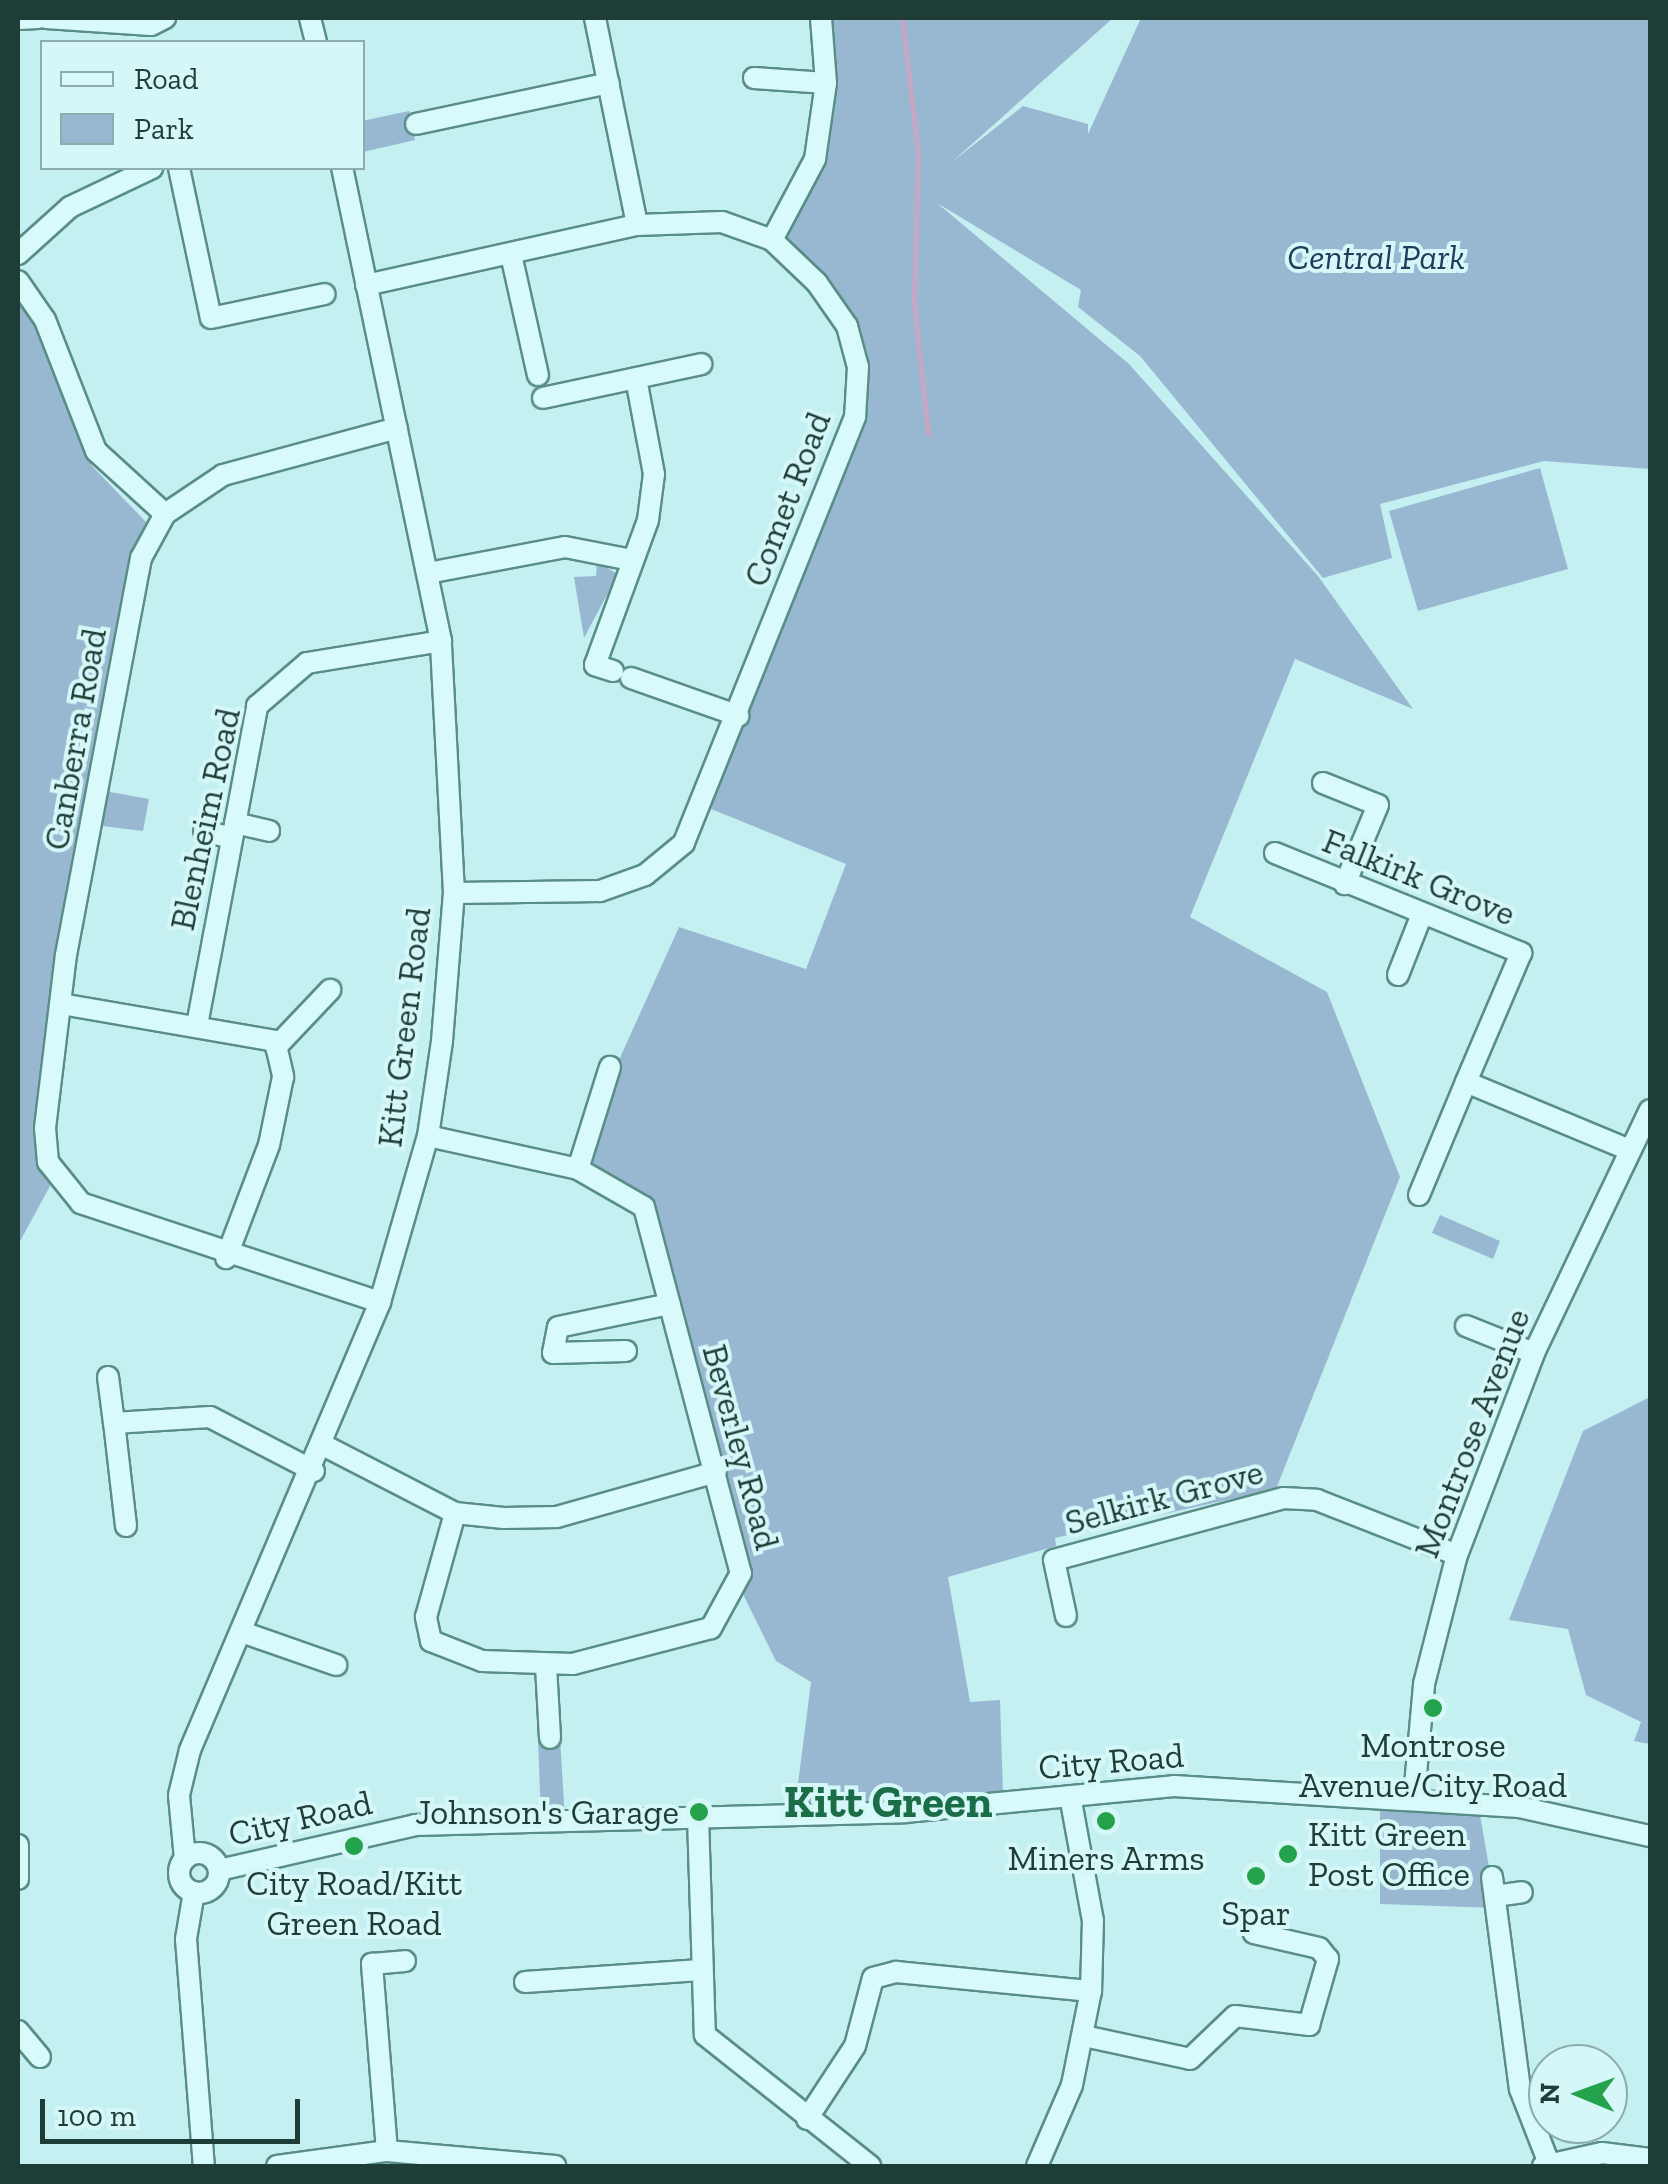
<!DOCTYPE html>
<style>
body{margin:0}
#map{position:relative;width:1668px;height:2184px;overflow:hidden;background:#c5f0f2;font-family:"Zilla Slab",serif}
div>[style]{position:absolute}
.green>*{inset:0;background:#98b8d1}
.stream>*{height:5px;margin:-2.5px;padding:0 2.5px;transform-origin:2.5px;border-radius:2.5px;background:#c5a7c4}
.roads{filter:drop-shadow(2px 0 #598e87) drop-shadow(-2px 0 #598e87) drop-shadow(0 2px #598e87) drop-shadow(0 -2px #598e87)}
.minor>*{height:20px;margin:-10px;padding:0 10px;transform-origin:10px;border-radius:10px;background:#d9fafb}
.minor>.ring{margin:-10px;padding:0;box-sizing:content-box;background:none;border:20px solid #d9fafb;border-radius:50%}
.dots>*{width:28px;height:28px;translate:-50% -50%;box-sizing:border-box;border:5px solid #d5f7f8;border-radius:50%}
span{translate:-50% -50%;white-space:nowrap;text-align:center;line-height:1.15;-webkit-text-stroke:8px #d5f7f8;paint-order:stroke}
.park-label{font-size:35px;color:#233b5b;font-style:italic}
.street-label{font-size:35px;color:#1e3d37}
.poi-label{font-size:35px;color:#1e3d37}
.right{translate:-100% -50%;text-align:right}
.left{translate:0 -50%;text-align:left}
.district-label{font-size:45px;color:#1a6d47;font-weight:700}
.frame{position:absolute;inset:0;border:20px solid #1e3d37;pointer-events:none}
.legend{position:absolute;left:40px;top:40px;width:325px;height:130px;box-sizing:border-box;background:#d5f7f8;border:2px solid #8cadab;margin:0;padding:12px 18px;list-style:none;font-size:30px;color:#1e3d37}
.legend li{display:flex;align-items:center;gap:20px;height:50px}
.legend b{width:50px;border:2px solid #8cadab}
.north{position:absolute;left:1528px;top:2044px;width:100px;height:100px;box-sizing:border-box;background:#d5f7f8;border:2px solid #8cadab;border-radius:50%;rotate:271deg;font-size:28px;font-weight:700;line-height:40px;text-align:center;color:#1e3d37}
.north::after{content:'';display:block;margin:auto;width:35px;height:45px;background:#25a24c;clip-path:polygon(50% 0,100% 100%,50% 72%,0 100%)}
.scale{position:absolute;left:40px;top:2099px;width:260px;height:45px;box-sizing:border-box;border:5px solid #1e3d37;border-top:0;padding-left:12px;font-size:30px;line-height:35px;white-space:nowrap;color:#1e3d37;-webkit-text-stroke:8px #d5f7f8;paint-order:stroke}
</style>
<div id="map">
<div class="green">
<i style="clip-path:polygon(821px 18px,1113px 18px,952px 162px,1023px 106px,1088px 124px,1088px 134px,1141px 18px,1650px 18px,1650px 469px,1544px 461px,1380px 504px,1392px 558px,1323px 578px,1140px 356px,1078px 307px,1081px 290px,937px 203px,1129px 364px,1318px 576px,1413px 709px,1295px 659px,1190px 917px,1327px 992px,1400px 1177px,1276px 1489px,1055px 1538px,1056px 1546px,948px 1577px,970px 1702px,1000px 1700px,1003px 1794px,794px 1815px,811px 1682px,776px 1661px,737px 1582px,657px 1213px,588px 1159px,619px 1060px,679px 927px,806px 969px,846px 864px,704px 806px,855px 417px,847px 326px,772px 240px,815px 159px)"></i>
<i style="clip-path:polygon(409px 111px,415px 140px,363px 152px,362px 121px)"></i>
<i style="clip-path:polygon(18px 302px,37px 326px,92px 466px,146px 522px,131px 556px,99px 790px,149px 799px,143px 831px,94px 825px,47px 1118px,56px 1175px,18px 1245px)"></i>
<i style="clip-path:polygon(1540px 468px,1568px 569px,1418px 611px,1389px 511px)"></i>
<i style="clip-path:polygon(597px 562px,618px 574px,584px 638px,574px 577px,596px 576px)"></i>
<i style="clip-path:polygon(1440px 1215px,1500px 1241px,1493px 1259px,1432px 1233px)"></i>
<i style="clip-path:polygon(1650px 1397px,1650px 1744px,1634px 1741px,1641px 1722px,1586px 1695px,1568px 1629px,1509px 1620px,1583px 1431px)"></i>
<i style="clip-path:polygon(538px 1738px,560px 1738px,565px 1819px,541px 1820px)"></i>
<i style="clip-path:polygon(1380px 1797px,1478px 1803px,1496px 1908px,1380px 1904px)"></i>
</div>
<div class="stream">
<i style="left:902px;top:18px;width:135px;rotate:83.2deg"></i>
<i style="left:918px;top:152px;width:150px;rotate:91.5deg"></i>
<i style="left:914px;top:302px;width:133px;rotate:83.9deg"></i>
</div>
<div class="roads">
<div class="minor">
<i style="left:46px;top:18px;width:105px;rotate:3.8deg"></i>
<i style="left:151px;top:25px;width:16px;rotate:-27deg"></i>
<i style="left:310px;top:18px;width:25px;rotate:76deg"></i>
<i style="left:595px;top:18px;width:211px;rotate:78.5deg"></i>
<i style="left:18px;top:19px;width:20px;rotate:-3deg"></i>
<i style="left:754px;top:78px;width:72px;rotate:4deg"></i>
<i style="left:416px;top:124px;width:197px;rotate:-12deg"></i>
<i style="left:179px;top:168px;width:153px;rotate:78deg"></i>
<i style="left:211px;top:318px;width:116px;rotate:-11.9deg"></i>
<i style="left:772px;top:240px;width:92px;rotate:-62deg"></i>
<i style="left:815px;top:159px;width:77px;rotate:-81.8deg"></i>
<i style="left:826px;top:83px;width:65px;rotate:-94.4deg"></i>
<i style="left:18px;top:254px;width:70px;rotate:-42.1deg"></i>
<i style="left:70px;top:207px;width:91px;rotate:-25.4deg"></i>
<i style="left:512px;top:259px;width:119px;rotate:77.4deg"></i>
<i style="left:18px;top:281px;width:47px;rotate:55.3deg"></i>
<i style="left:45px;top:320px;width:141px;rotate:68.7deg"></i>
<i style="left:96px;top:451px;width:93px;rotate:42.4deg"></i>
<i style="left:366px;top:285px;width:278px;rotate:-12.5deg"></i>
<i style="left:637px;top:225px;width:85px;rotate:-2deg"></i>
<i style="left:722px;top:222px;width:53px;rotate:19.8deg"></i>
<i style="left:772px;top:240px;width:62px;rotate:43.7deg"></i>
<i style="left:817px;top:283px;width:52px;rotate:55.1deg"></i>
<i style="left:847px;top:326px;width:42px;rotate:75deg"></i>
<i style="left:858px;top:367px;width:50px;rotate:93.4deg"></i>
<i style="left:855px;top:417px;width:459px;rotate:111.9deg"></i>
<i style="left:684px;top:843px;width:50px;rotate:140.6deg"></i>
<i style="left:645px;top:875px;width:48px;rotate:160.4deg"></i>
<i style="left:600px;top:891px;width:146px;rotate:179.2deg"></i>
<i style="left:543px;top:398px;width:162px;rotate:-12.1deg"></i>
<i style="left:428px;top:573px;width:139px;rotate:-10.7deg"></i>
<i style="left:565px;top:547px;width:67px;rotate:11.1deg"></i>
<i style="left:613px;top:671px;width:19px;rotate:-162deg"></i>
<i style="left:595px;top:665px;width:154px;rotate:-69.9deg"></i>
<i style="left:648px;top:520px;width:46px;rotate:-82.6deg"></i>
<i style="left:654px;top:474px;width:97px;rotate:-100.7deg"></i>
<i style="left:631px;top:678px;width:114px;rotate:19.4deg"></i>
<i style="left:1323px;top:783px;width:59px;rotate:21.8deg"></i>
<i style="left:1378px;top:805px;width:86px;rotate:112.7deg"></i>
<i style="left:235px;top:823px;width:35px;rotate:13deg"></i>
<i style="left:204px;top:831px;width:29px;rotate:14deg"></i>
<i style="left:1275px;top:853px;width:266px;rotate:22.1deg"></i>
<i style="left:1521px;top:953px;width:140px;rotate:113.1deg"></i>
<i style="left:1466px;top:1082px;width:177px;rotate:22.6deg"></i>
<i style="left:1398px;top:975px;width:66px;rotate:-68.5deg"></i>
<i style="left:67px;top:1005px;width:211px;rotate:9.8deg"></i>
<i style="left:275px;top:1041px;width:37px;rotate:77deg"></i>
<i style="left:283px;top:1077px;width:69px;rotate:101.6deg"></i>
<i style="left:269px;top:1145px;width:121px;rotate:110.8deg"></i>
<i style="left:197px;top:1025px;width:325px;rotate:-79.3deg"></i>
<i style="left:257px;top:706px;width:66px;rotate:-40.7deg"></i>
<i style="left:307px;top:663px;width:136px;rotate:-9.3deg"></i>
<i style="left:276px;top:1047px;width:79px;rotate:-46.5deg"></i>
<i style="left:428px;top:1136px;width:154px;rotate:12.4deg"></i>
<i style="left:578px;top:1169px;width:76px;rotate:29.9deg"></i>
<i style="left:644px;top:1207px;width:379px;rotate:75.2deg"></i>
<i style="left:741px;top:1573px;width:63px;rotate:118.6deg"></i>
<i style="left:711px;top:1628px;width:143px;rotate:165.4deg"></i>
<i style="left:573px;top:1664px;width:91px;rotate:-178.1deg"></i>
<i style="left:482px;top:1661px;width:55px;rotate:-158.6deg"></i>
<i style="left:431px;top:1641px;width:25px;rotate:-102deg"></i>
<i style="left:426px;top:1617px;width:108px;rotate:-74.4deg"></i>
<i style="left:578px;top:1169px;width:107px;rotate:-72.6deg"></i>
<i style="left:1419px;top:1195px;width:122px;rotate:-67.4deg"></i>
<i style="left:380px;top:1302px;width:315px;rotate:-161.7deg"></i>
<i style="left:81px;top:1203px;width:53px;rotate:-128.8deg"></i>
<i style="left:48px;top:1162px;width:34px;rotate:-95deg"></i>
<i style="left:45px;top:1128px;width:174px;rotate:-83.1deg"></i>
<i style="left:66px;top:955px;width:404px;rotate:-79.3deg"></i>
<i style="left:141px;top:558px;width:50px;rotate:-61.4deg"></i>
<i style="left:165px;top:514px;width:70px;rotate:-33.9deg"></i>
<i style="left:223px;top:475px;width:180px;rotate:-15.1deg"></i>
<i style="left:1466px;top:1326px;width:73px;rotate:21.7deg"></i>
<i style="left:626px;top:1351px;width:73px;rotate:178.4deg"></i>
<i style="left:553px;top:1353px;width:26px;rotate:-79deg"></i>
<i style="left:558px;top:1327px;width:114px;rotate:-11.6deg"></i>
<i style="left:108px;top:1377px;width:46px;rotate:82.6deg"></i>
<i style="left:325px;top:1446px;width:146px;rotate:27.3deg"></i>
<i style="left:455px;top:1513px;width:49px;rotate:5.8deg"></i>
<i style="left:504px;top:1518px;width:53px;rotate:-1.1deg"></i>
<i style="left:557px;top:1517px;width:165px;rotate:-15.8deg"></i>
<i style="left:126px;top:1526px;width:104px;rotate:-96.6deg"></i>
<i style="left:114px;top:1423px;width:96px;rotate:-3.6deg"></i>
<i style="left:210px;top:1417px;width:117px;rotate:27.4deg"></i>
<i style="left:1066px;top:1616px;width:57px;rotate:-102.1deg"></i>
<i style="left:1054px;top:1560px;width:237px;rotate:-15.1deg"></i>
<i style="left:1283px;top:1498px;width:34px;rotate:3deg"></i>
<i style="left:1317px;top:1500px;width:150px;rotate:21.4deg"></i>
<i style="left:242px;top:1632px;width:100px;rotate:19.3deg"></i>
<i style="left:546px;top:1666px;width:72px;rotate:86.8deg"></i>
<i style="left:1414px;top:1797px;width:113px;rotate:-84.9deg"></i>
<i style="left:1424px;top:1684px;width:133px;rotate:-75.7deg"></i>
<i style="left:1457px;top:1555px;width:216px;rotate:-69.1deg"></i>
<i style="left:1534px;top:1353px;width:269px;rotate:-64.5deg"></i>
<i style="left:698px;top:1817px;width:218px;rotate:88.2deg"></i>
<i style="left:705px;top:2035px;width:211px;rotate:38.4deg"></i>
<i style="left:18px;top:1845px;width:34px;rotate:90deg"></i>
<i class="ring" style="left:179px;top:1853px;width:20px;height:20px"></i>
<i style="left:185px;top:1859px;width:64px;rotate:-95.4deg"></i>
<i style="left:179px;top:1795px;width:46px;rotate:-76.3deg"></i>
<i style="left:190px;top:1750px;width:487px;rotate:-67deg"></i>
<i style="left:380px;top:1302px;width:173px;rotate:-73.9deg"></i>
<i style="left:428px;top:1136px;width:96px;rotate:-81.6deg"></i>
<i style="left:442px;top:1041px;width:148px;rotate:-85.4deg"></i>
<i style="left:454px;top:893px;width:252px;rotate:-93deg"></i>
<i style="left:441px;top:641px;width:483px;rotate:-101.8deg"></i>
<i style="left:219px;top:1870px;width:201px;rotate:-12.9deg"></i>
<i style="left:415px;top:1825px;width:490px;rotate:-1.5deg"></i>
<i style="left:905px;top:1812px;width:270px;rotate:-5.5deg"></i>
<i style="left:1174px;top:1786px;width:346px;rotate:3.5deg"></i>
<i style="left:1519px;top:1807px;width:134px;rotate:12.5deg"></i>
<i style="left:1492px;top:1877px;width:214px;rotate:82.5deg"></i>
<i style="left:1520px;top:2089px;width:83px;rotate:68.7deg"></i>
<i style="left:194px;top:1892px;width:48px;rotate:99.7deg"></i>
<i style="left:186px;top:1939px;width:228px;rotate:85.5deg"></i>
<i style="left:1495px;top:1896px;width:27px;rotate:-8deg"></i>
<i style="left:525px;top:1982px;width:176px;rotate:-3.9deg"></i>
<i style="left:18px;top:2031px;width:34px;rotate:50deg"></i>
<i style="left:1084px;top:2036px;width:108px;rotate:12.2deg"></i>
<i style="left:1190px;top:2059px;width:62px;rotate:-43.7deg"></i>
<i style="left:1235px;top:2016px;width:75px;rotate:6.9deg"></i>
<i style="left:1309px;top:2025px;width:69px;rotate:-73.9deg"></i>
<i style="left:1328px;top:1959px;width:14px;rotate:-129deg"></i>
<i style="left:1319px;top:1948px;width:67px;rotate:-167deg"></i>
<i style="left:807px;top:2119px;width:87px;rotate:-56.7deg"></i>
<i style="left:855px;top:2046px;width:70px;rotate:-75.2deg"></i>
<i style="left:873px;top:1978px;width:24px;rotate:-15deg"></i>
<i style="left:896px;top:1972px;width:196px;rotate:5.6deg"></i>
<i style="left:387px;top:2151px;width:188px;rotate:-94.6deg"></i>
<i style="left:372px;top:1964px;width:33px;rotate:-5deg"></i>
<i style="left:277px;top:2166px;width:111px;rotate:-7.8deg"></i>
<i style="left:387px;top:2151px;width:169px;rotate:5.1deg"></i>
<i style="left:1037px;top:2166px;width:88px;rotate:-66.6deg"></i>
<i style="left:1072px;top:2085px;width:96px;rotate:-78.6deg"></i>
<i style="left:1091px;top:1991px;width:70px;rotate:-88.4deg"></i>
<i style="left:1093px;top:1921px;width:127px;rotate:-100.4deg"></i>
<i style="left:1543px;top:2166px;width:60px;rotate:-12.4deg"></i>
<i style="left:1602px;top:2153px;width:48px;rotate:7.1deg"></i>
</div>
</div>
<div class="dots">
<i style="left:1433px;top:1708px;background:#25a24c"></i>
<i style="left:699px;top:1812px;background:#25a24c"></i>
<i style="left:1106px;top:1821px;background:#25a24c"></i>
<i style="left:354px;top:1846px;background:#25a24c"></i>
<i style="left:1288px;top:1854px;background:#25a24c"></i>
<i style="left:1256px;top:1876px;background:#25a24c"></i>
</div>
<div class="park-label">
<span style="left:1376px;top:257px">Central Park</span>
</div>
<div class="street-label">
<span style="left:787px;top:499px;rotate:-69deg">Comet Road</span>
<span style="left:75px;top:739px;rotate:-80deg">Canberra Road</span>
<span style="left:205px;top:819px;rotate:-78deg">Blenheim Road</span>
<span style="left:1419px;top:877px;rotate:22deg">Falkirk Grove</span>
<span style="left:404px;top:1027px;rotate:-83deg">Kitt Green Road</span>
<span style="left:1472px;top:1433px;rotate:-69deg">Montrose Avenue</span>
<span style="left:741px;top:1447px;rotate:75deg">Beverley Road</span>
<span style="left:1164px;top:1497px;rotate:-15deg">Selkirk Grove</span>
<span style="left:1111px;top:1761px;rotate:-5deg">City Road</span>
<span style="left:300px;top:1818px;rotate:-13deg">City Road</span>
</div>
<div class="poi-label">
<span style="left:1433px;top:1765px">Montrose<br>Avenue/City Road</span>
<span class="right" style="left:679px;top:1812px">Johnson's Garage</span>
<span class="left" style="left:1308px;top:1854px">Kitt Green<br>Post Office</span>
<span style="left:1106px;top:1858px">Miners Arms</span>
<span style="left:354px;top:1903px">City Road/Kitt<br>Green Road</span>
<span style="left:1256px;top:1913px">Spar</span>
</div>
<div class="district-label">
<span style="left:888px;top:1803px">Kitt Green</span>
</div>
<div class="frame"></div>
<ul class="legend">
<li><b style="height:12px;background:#d9fafb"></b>Road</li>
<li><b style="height:28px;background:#98b8d1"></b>Park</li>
</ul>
<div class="north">N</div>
<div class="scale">100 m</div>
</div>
